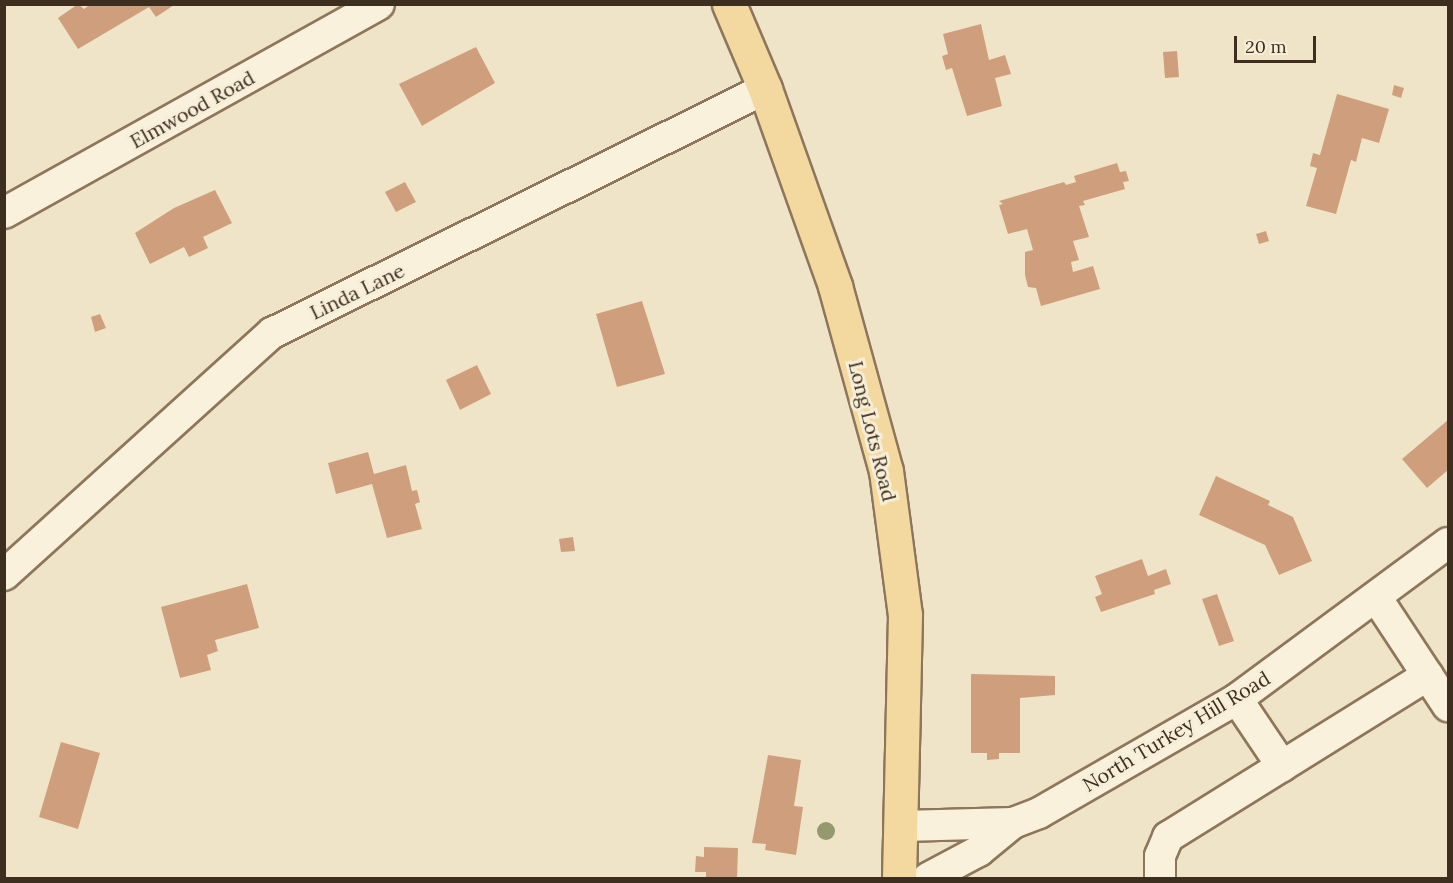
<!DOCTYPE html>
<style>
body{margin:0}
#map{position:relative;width:1453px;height:883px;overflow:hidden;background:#f0e4c8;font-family:Lora,serif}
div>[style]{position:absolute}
.building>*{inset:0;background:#cf9f7d}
.roads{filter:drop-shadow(2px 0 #8d765c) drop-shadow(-2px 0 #8d765c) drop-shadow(0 2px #8d765c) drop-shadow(0 -2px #8d765c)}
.minor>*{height:30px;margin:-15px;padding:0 15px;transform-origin:15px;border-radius:15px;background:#faf1dc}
.major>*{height:33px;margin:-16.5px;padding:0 16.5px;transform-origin:16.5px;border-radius:16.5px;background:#f3d9a0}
.trees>*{width:18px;height:18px;margin:-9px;border-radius:50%;background:#96986f}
span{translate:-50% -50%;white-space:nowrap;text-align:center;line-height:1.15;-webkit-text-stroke:6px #f7eed8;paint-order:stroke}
.street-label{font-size:20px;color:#3d2e20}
.frame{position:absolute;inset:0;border:6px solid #3d2e20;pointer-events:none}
.scale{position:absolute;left:1234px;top:36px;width:82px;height:27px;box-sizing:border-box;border:3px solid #3d2e20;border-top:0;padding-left:8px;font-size:18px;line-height:21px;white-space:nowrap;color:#3d2e20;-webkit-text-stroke:4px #f7eed8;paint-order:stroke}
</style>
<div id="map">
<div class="building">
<i style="clip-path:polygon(78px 4px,84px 9px,91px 4px,174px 5px,156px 17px,149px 7px,78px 49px,58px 18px)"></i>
<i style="clip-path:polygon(981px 24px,989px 60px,1005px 55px,1011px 74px,995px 78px,1002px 106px,967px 116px,952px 68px,946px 70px,942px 56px,948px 54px,943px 34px)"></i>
<i style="clip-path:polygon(476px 47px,495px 83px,422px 126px,399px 84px)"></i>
<i style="clip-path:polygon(1177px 51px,1179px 77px,1165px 78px,1163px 52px)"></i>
<i style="clip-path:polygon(1394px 85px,1404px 88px,1401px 98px,1392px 95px)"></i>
<i style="clip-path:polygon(1337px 94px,1389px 109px,1379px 143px,1362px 138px,1356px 162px,1351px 160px,1336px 214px,1306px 206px,1317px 168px,1310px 166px,1313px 153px,1320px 155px)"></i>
<i style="clip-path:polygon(1117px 163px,1120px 172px,1126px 171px,1129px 181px,1123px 182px,1125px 189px,1083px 201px,1085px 205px,1079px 206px,1089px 237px,1073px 241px,1079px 260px,1071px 262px,1073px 272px,1093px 266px,1100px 289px,1041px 306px,1036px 288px,1028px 287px,1025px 275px,1025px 252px,1033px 250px,1027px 229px,1008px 234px,999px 205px,1003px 204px,999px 201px,1064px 182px,1066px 185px,1076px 182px,1074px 176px)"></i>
<i style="clip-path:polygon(405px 182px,416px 202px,396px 212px,385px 192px)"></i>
<i style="clip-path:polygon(215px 190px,232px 223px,203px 237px,208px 248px,189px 257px,184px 247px,150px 264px,135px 233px,174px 208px)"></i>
<i style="clip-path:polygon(1266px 231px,1269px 241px,1259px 244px,1256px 234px)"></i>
<i style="clip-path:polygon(642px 301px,665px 374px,617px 387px,596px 314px)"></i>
<i style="clip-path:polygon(100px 314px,106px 328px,95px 332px,91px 317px)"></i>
<i style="clip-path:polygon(477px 365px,491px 394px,460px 410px,446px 380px)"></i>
<i style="clip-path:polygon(1448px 420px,1448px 470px,1427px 488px,1402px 459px)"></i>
<i style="clip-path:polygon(368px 452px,374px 474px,406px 465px,412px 491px,417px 490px,420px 502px,415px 504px,422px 529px,387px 538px,372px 484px,336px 494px,328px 463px)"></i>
<i style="clip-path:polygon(1216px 476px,1270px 501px,1268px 505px,1293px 517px,1312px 561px,1279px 575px,1265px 545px,1199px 515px)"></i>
<i style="clip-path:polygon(573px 537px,575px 551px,561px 552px,559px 539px)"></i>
<i style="clip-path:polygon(1142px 559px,1148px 576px,1166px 569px,1171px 584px,1154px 590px,1155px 594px,1101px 612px,1095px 597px,1102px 594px,1095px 576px)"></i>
<i style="clip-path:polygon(247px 584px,259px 628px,215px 640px,218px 651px,207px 655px,211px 670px,180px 678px,161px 607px)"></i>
<i style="clip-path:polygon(1217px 594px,1234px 641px,1219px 646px,1202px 599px)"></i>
<i style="clip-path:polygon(971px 674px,1055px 676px,1055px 695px,1020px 698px,1020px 753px,999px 753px,999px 759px,987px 760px,987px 753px,971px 753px)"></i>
<i style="clip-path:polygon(61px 742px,100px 753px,78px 829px,39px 817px)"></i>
<i style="clip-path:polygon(768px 755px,801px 760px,794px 806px,803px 807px,796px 855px,765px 850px,766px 844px,752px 843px)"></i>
<i style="clip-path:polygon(704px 847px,738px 848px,737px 878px,706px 877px,706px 872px,695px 872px,696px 856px,704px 857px)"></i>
</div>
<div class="roads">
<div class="minor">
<i style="left:4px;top:213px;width:429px;rotate:-29.1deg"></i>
<i style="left:4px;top:575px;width:361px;rotate:-42.1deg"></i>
<i style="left:272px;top:333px;width:550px;rotate:-26.33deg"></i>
<i style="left:1376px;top:597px;width:131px;rotate:56.6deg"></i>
<i style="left:1237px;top:699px;width:81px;rotate:56.1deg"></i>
<i style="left:903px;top:826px;width:110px;rotate:-1.6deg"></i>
<i style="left:1013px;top:823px;width:28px;rotate:-21deg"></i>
<i style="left:1039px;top:813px;width:228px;rotate:-29.9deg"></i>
<i style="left:1237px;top:699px;width:262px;rotate:-36.5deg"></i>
<i style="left:928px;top:878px;width:58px;rotate:-27.9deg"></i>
<i style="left:979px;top:851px;width:44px;rotate:-39.5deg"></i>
<i style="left:1160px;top:878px;width:22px;rotate:-90deg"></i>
<i style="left:1160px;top:856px;width:21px;rotate:-67deg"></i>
<i style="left:1168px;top:837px;width:306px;rotate:-31.9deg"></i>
</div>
<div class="major">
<i style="left:729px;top:4px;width:92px;rotate:67deg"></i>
<i style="left:765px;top:89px;width:209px;rotate:70.4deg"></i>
<i style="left:835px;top:286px;width:192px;rotate:74.6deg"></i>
<i style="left:886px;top:471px;width:145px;rotate:82.5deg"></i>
<i style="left:905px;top:615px;width:263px;rotate:91.3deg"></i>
</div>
</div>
<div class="trees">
<i style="left:826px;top:831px"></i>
</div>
<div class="street-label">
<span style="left:192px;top:109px;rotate:-29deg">Elmwood Road</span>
<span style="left:357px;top:291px;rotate:-26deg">Linda Lane</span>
<span style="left:873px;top:431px;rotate:76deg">Long Lots Road</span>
<span style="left:1176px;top:731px;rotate:-31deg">North Turkey Hill Road</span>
</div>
<div class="frame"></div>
<div class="scale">20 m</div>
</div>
